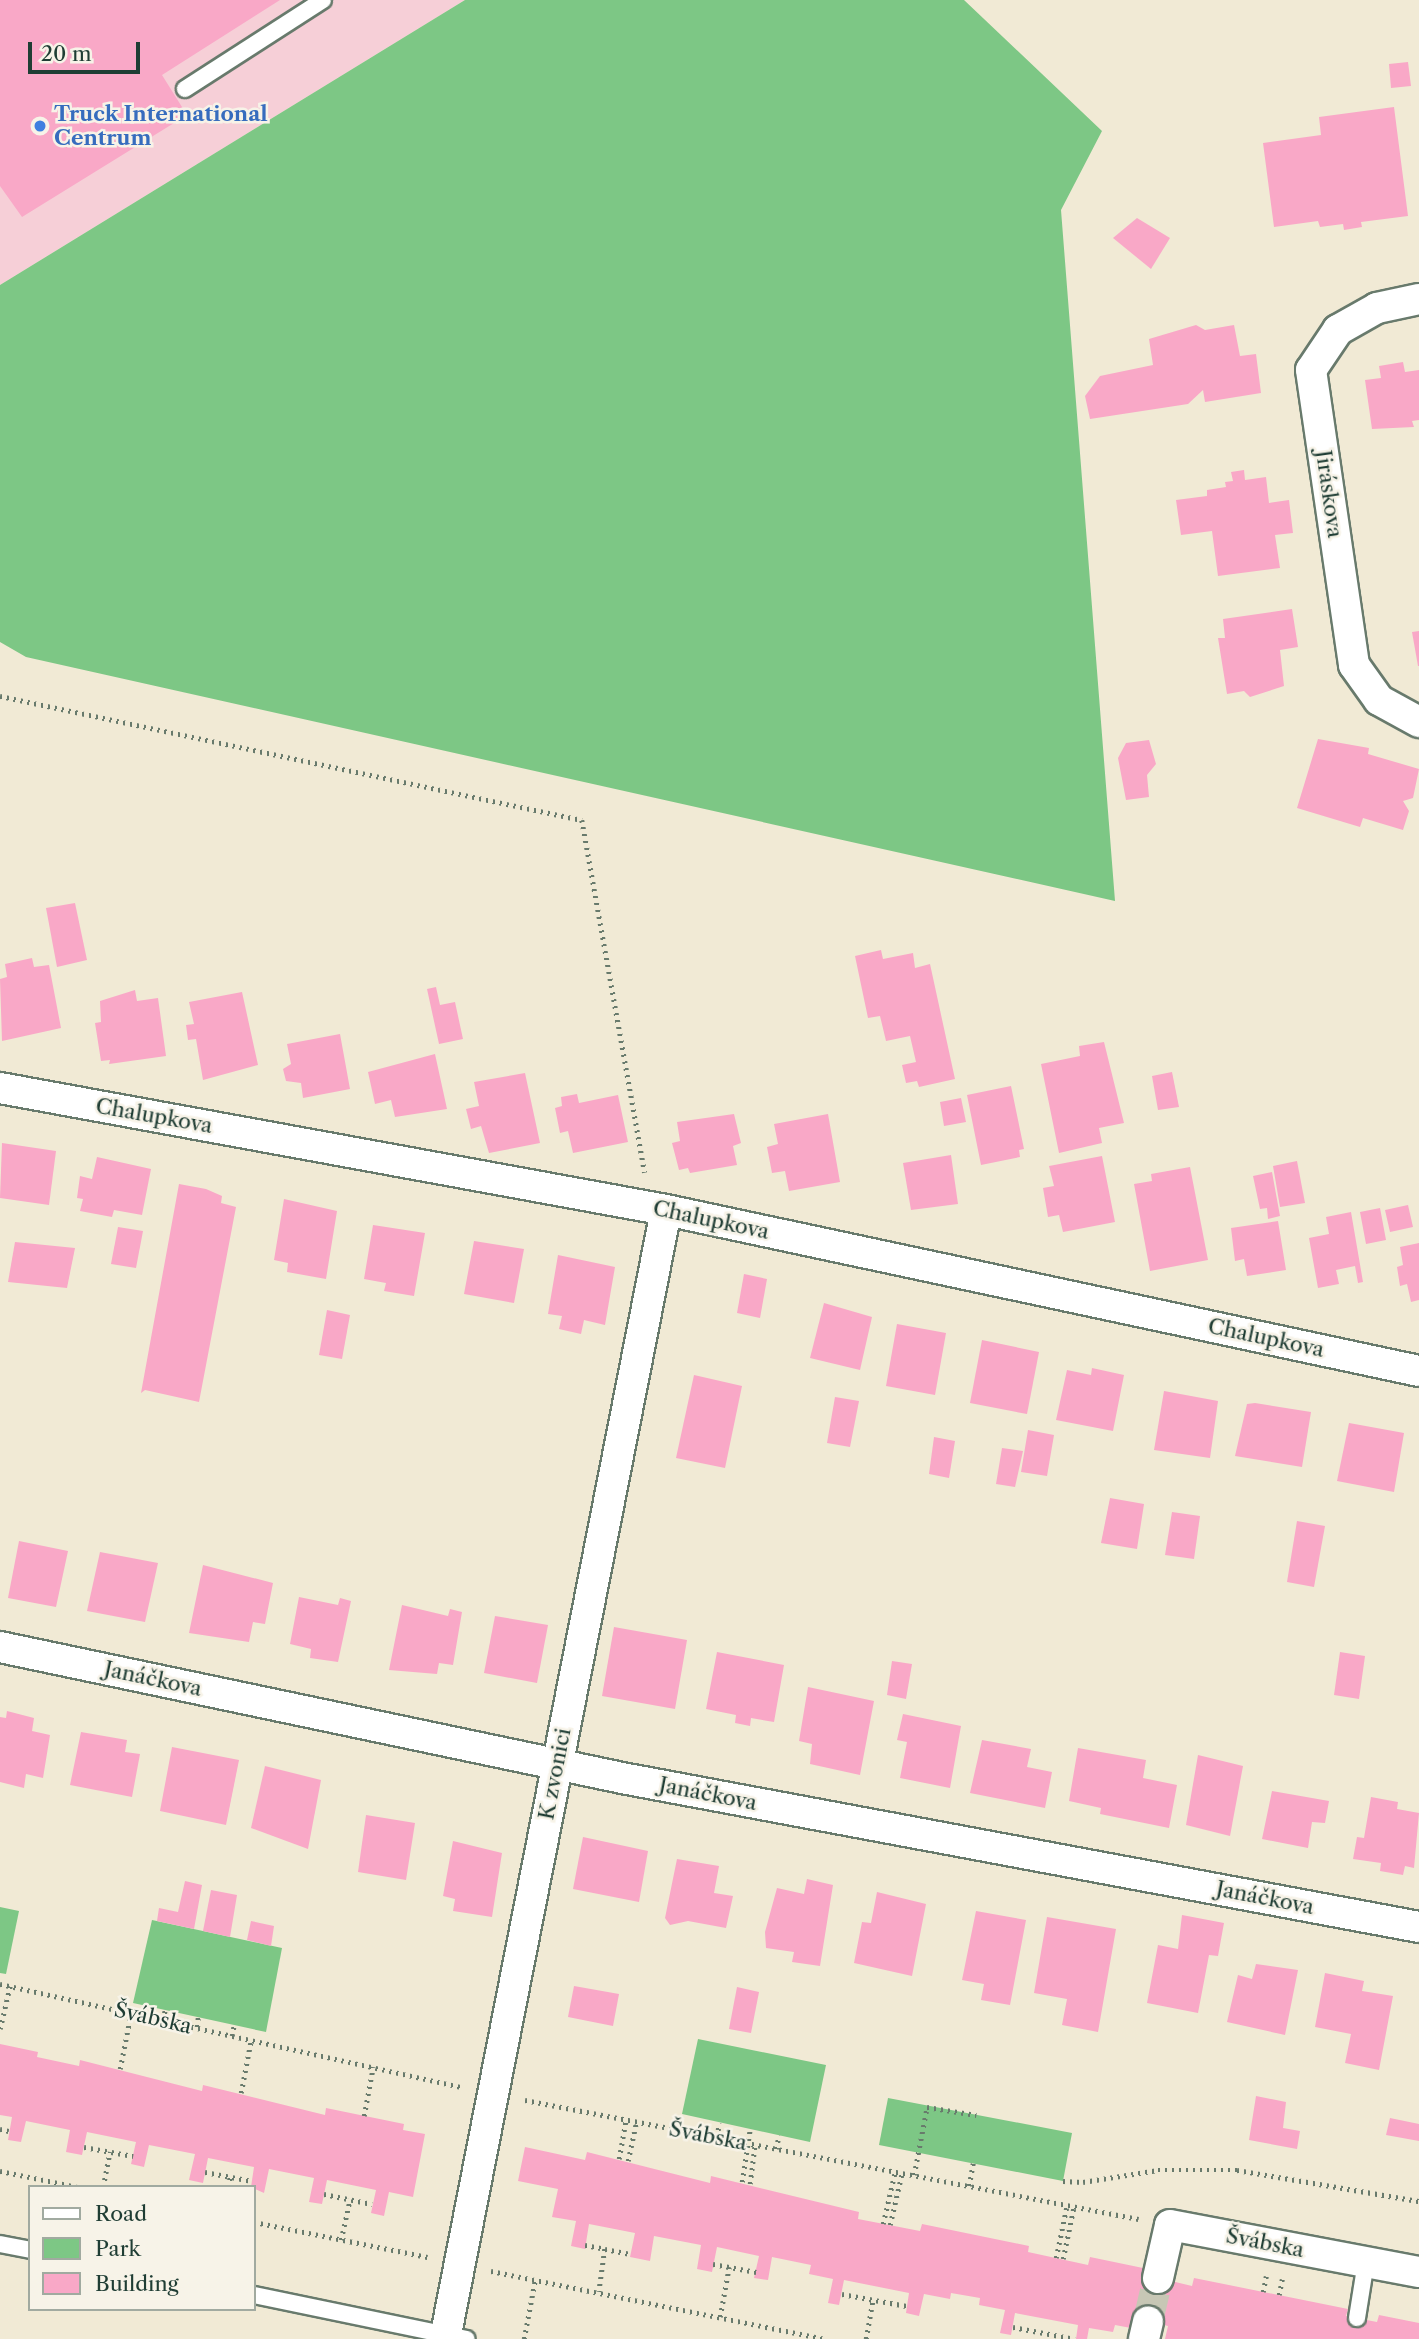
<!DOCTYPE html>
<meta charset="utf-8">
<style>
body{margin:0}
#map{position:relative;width:1419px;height:2339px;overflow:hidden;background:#f1ead5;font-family:"Libre Caslon Text",serif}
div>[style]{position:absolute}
.built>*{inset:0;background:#f6cfd7}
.green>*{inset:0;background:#7dc785}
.building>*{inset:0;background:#f9a8c7}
.minor-tunnel>*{height:30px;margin-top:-15px;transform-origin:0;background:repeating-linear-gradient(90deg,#c7c7b5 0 30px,transparent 0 45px)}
.path>*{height:4.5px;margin-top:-2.25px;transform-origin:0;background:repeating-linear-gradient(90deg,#687a6c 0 2px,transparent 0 7px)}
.roads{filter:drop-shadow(2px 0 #687a6c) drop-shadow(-2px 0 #687a6c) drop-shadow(0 2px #687a6c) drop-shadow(0 -2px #687a6c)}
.service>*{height:16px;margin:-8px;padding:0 8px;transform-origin:8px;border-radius:8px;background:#fff}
.minor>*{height:30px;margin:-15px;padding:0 15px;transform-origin:15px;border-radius:15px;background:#fff}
.dots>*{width:19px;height:19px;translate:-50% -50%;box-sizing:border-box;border:4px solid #f7f3e8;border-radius:50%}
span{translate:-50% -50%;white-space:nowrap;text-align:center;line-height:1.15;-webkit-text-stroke:5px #f7f3e8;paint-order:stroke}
.shop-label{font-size:21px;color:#366cbe;font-weight:700}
.left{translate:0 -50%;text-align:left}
.street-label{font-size:21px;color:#1f3d34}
.legend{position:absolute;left:28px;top:2185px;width:228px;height:126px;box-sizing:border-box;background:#f7f3e8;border:2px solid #a1aaa0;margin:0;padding:9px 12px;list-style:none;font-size:21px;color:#1f3d34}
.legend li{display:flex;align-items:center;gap:14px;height:35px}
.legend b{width:35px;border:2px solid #a1aaa0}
.scale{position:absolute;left:28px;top:42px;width:112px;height:32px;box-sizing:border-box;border:4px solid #1f3d34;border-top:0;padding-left:9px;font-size:21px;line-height:24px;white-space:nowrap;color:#1f3d34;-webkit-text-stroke:5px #f7f3e8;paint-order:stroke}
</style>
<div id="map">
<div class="built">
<i style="clip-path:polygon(0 0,465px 0,0 285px)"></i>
</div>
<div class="green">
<i style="clip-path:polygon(465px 0,964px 0,1102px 131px,1061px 210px,1115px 901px,26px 657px,0 642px,0 285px)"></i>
<i style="clip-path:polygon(0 1907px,19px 1911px,6px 1974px,0 1973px)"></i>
<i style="clip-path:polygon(152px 1920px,282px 1948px,266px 2032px,133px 2003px)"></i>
<i style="clip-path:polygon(698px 2039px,826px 2065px,810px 2142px,682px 2114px)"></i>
<i style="clip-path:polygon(888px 2098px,1072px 2133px,1063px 2181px,879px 2145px)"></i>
</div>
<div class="building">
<i style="clip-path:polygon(0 0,280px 0,162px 75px,187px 115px,22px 217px,0 186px)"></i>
<i style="clip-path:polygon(1408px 62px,1411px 86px,1391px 88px,1389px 64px)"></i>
<i style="clip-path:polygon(1394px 107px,1408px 216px,1361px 222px,1362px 227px,1344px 230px,1343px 224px,1320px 227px,1318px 221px,1274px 227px,1263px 143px,1321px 135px,1319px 117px)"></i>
<i style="clip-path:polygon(1137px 218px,1170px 238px,1151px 269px,1113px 238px)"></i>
<i style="clip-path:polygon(1196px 325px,1205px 330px,1234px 325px,1240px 356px,1256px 354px,1261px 393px,1205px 402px,1203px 390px,1188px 404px,1090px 419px,1085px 396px,1100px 376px,1153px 365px,1149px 339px)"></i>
<i style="clip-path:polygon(1403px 362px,1405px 372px,1419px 370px,1419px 420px,1412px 421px,1414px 427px,1372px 429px,1365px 380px,1381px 378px,1379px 366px)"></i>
<i style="clip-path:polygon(1244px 470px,1245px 480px,1266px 477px,1269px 503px,1289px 500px,1293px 533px,1275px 535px,1280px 568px,1218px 576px,1212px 531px,1181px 535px,1176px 500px,1207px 496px,1207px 490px,1226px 487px,1225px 482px,1233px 481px,1231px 472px)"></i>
<i style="clip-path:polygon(1292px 609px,1298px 647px,1280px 650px,1284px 686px,1250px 697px,1244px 691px,1227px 694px,1218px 638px,1225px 638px,1223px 619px)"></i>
<i style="clip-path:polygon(1419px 631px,1419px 666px,1418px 666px,1412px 632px)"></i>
<i style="clip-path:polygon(1318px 739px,1369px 748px,1368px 754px,1419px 769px,1413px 798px,1403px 801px,1409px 811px,1403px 830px,1363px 818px,1360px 827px,1297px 808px)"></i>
<i style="clip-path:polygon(1149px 740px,1156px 764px,1147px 775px,1149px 797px,1126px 800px,1118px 758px,1126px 743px)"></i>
<i style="clip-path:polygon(75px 903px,87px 960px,57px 967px,46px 908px)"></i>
<i style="clip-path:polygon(881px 950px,883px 959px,913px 953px,915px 968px,930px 964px,955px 1079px,919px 1087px,917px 1081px,906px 1083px,902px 1065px,916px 1062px,910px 1036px,886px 1041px,880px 1016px,868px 1018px,855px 956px)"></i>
<i style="clip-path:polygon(32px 958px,34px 967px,49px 965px,61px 1028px,2px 1041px,0 979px,7px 977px,5px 964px)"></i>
<i style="clip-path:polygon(436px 987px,440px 1005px,455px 1002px,463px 1039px,439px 1044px,427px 989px)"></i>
<i style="clip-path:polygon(135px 990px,137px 1001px,158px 998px,166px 1056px,109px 1064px,110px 1060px,101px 1061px,95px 1023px,101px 1022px,100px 1001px)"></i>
<i style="clip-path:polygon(242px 992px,258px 1065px,203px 1080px,196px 1039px,188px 1040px,186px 1025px,194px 1024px,189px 1002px)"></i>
<i style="clip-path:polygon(340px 1034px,350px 1089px,303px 1098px,301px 1083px,286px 1081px,283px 1069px,291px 1064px,287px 1044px)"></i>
<i style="clip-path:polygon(1104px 1042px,1124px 1123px,1099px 1128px,1102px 1143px,1059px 1153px,1041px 1064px,1080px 1056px,1079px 1046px)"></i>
<i style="clip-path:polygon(435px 1054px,447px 1109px,395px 1117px,391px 1100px,375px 1104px,368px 1072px)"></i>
<i style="clip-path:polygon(1172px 1072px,1179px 1107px,1158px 1110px,1152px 1076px)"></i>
<i style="clip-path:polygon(525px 1073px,540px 1143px,489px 1153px,481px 1126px,471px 1129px,466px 1109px,479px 1106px,474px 1082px)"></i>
<i style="clip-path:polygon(1011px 1086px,1024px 1149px,1019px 1150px,1020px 1157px,981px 1165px,967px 1095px)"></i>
<i style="clip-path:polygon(577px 1094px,579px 1103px,618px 1095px,628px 1142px,573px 1153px,568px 1131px,560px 1133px,555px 1108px,562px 1106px,561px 1097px)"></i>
<i style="clip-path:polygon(961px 1098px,966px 1122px,944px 1126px,940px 1102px)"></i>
<i style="clip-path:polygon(734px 1114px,741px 1143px,733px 1146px,737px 1165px,690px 1173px,688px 1168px,679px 1170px,672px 1143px,680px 1141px,677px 1122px)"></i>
<i style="clip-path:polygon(828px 1114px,840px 1182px,789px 1191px,785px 1171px,772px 1173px,767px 1147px,778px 1144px,774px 1124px)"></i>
<i style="clip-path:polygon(2px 1143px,56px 1151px,49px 1205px,0 1198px)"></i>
<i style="clip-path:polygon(951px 1155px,958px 1204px,911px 1210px,903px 1163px)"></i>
<i style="clip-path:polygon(1102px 1156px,1115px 1222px,1063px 1232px,1059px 1215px,1048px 1217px,1043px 1188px,1054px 1186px,1049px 1166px)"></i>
<i style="clip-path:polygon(97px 1157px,151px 1169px,142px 1215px,114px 1210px,112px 1217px,80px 1211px,83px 1199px,77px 1198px,80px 1176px,92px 1179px)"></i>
<i style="clip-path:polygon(1297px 1161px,1305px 1203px,1280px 1207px,1273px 1166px)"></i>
<i style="clip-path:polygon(1190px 1167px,1208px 1260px,1150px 1271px,1134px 1184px,1152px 1181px,1151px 1174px)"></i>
<i style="clip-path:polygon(1272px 1172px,1280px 1216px,1268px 1219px,1267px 1208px,1260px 1209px,1253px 1176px)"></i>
<i style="clip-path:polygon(179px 1184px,206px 1189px,222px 1196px,221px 1203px,236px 1207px,199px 1402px,145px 1390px,141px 1393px)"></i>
<i style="clip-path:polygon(284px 1199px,337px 1211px,326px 1279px,287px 1272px,288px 1263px,274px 1260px)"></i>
<i style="clip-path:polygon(1408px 1205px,1413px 1227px,1390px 1232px,1385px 1210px)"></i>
<i style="clip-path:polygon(1380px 1208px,1386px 1240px,1366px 1244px,1360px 1212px)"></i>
<i style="clip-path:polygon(1351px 1212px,1363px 1282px,1358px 1283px,1355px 1266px,1336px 1270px,1339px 1284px,1318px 1288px,1309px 1238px,1329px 1234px,1326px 1217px)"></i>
<i style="clip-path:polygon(1278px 1221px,1286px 1270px,1247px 1276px,1244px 1259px,1235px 1261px,1231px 1228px)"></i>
<i style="clip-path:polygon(373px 1225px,425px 1233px,414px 1296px,384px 1291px,386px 1283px,364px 1279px)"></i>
<i style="clip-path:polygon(118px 1227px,143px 1231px,136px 1268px,111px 1264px)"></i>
<i style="clip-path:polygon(474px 1241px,524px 1249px,514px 1303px,464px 1294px)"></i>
<i style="clip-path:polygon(15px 1242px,75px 1248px,67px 1288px,8px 1282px)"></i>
<i style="clip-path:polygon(1419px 1243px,1419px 1300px,1411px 1302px,1407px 1284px,1400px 1286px,1397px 1267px,1403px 1265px,1400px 1247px)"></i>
<i style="clip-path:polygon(558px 1255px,615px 1267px,605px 1325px,584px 1320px,581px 1334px,559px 1329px,562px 1316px,548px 1314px)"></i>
<i style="clip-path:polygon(744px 1274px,767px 1279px,760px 1318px,737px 1313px)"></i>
<i style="clip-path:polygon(824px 1303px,872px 1317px,860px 1370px,810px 1358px)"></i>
<i style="clip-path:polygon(327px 1310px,350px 1315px,342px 1359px,319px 1355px)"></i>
<i style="clip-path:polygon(897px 1324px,946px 1333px,935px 1395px,886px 1386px)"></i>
<i style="clip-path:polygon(982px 1340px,1039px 1352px,1027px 1414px,970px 1403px)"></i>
<i style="clip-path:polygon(1092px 1368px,1124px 1375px,1113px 1431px,1056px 1420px,1067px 1370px,1091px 1375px)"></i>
<i style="clip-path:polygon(694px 1375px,742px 1386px,725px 1468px,676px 1458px)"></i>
<i style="clip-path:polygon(1164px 1391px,1218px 1401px,1210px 1458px,1154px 1450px)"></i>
<i style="clip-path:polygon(835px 1397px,859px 1401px,850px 1447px,827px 1443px)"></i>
<i style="clip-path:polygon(1255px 1403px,1311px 1412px,1302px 1467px,1235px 1456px,1247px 1404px)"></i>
<i style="clip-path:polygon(1349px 1423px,1404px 1433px,1394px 1492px,1337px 1481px)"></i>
<i style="clip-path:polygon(1028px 1430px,1054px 1435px,1047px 1476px,1021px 1472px)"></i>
<i style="clip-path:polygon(934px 1437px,955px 1441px,949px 1478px,929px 1474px)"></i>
<i style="clip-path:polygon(1002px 1448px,1023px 1451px,1015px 1487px,996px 1484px)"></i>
<i style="clip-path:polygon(1110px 1498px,1144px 1504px,1137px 1549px,1101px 1543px)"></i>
<i style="clip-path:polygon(1172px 1512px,1200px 1516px,1194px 1559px,1165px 1555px)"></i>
<i style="clip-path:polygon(1297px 1521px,1325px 1526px,1314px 1587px,1287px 1582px)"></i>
<i style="clip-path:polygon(19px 1541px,68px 1551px,56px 1607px,8px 1598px)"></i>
<i style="clip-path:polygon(100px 1552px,158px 1563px,145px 1622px,87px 1611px)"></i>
<i style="clip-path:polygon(203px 1565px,273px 1583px,265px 1624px,253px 1622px,249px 1642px,189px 1633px)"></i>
<i style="clip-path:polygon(299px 1597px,338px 1605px,340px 1598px,351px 1601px,338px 1662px,310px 1658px,311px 1649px,290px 1644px)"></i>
<i style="clip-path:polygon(402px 1605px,448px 1616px,450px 1609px,462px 1612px,453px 1665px,439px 1663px,437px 1674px,389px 1670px)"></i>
<i style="clip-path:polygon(495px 1616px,548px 1625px,537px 1683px,484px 1673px)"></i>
<i style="clip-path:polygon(614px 1627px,687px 1640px,675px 1709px,602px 1696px)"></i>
<i style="clip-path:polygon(717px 1652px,784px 1665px,774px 1722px,751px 1718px,750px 1726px,735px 1723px,736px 1715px,706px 1709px)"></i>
<i style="clip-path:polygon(1340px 1652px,1365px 1656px,1359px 1699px,1334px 1695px)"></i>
<i style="clip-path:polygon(892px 1661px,912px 1664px,906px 1699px,887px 1695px)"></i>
<i style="clip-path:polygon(808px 1687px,874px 1701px,860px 1775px,810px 1764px,812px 1744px,799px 1741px)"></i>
<i style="clip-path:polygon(7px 1711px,34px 1718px,32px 1731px,50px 1735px,43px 1778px,26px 1774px,24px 1788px,0 1782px,0 1717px,6px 1718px)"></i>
<i style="clip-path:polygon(903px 1714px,961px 1726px,950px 1788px,900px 1778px,907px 1742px,897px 1740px)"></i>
<i style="clip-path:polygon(81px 1732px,127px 1740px,125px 1752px,140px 1754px,132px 1797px,70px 1785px)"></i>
<i style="clip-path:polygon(982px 1740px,1031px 1749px,1027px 1767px,1052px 1772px,1045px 1808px,970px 1793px)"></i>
<i style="clip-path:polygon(172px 1747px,239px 1760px,226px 1825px,160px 1811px)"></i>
<i style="clip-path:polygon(1078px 1748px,1146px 1760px,1143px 1778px,1177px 1785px,1169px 1828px,1100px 1814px,1101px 1808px,1069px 1801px)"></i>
<i style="clip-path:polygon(1198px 1755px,1243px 1766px,1230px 1836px,1186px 1825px)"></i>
<i style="clip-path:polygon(265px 1766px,321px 1780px,308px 1849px,251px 1828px)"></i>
<i style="clip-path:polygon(1272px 1791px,1329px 1801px,1325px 1823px,1312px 1822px,1308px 1848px,1262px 1839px)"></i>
<i style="clip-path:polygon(1371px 1797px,1398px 1802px,1397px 1809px,1419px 1813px,1414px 1868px,1405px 1866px,1403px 1875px,1380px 1871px,1381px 1863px,1353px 1859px,1357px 1837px,1364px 1838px)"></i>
<i style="clip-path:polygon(366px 1815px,415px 1823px,406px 1880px,358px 1872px)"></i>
<i style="clip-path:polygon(583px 1837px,648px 1851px,639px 1902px,573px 1889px)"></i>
<i style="clip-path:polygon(453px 1841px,502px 1853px,492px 1917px,453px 1911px,455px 1899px,443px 1896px)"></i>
<i style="clip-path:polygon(677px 1859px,719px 1866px,714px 1893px,733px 1896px,726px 1928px,688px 1921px,670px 1925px,665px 1918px)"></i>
<i style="clip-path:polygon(807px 1879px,833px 1885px,820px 1966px,792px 1962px,794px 1952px,766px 1948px,765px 1932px,777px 1888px,804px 1894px)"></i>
<i style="clip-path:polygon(185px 1881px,202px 1885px,194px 1929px,157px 1921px,159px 1908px,178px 1912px)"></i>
<i style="clip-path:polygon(211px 1890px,237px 1895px,230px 1937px,203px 1931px)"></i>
<i style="clip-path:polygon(877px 1892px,926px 1904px,912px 1976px,854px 1963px,862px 1922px,871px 1923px)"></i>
<i style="clip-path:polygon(976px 1911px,1026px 1920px,1010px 2005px,981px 2000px,984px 1984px,962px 1980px)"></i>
<i style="clip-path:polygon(1182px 1915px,1224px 1923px,1218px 1956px,1209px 1955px,1198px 2013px,1147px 2003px,1158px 1945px,1178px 1949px)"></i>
<i style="clip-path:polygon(1047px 1917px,1116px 1929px,1098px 2032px,1062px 2025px,1067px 1999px,1034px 1993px)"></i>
<i style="clip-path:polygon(251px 1921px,274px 1926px,271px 1946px,247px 1940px)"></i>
<i style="clip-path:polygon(1256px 1964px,1298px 1970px,1285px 2035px,1227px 2022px,1238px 1975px,1252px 1979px)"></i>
<i style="clip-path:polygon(1325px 1973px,1364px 1981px,1362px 1991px,1393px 1996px,1379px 2070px,1345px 2063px,1351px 2034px,1315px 2027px)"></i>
<i style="clip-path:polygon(574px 1986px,619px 1994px,613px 2026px,568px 2017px)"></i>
<i style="clip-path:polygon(737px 1987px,759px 1992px,751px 2033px,729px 2029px)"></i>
<i style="clip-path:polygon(0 2044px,38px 2052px,37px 2057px,79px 2066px,80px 2060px,202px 2091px,203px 2085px,325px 2115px,326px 2108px,404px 2124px,403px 2130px,425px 2134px,413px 2197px,389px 2192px,384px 2216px,371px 2213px,376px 2190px,327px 2180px,322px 2204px,309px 2202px,314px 2178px,269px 2169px,264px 2193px,251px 2187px,254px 2167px,208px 2158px,203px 2183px,189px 2180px,195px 2154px,149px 2145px,144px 2167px,131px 2164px,136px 2142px,87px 2132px,82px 2155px,66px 2152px,70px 2130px,26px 2121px,21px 2142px,8px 2140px,12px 2117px,0 2115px)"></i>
<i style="clip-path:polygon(1256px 2096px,1286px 2102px,1283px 2128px,1300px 2131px,1297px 2149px,1249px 2140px)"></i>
<i style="clip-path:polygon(1390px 2118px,1419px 2124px,1419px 2141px,1386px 2135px)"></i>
<i style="clip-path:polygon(525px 2147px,585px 2160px,587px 2152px,710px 2183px,711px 2176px,859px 2212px,858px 2219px,920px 2231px,922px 2224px,1029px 2246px,1028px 2252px,1088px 2265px,1090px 2257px,1143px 2268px,1142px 2274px,1192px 2286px,1194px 2278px,1348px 2309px,1346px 2316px,1377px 2322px,1379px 2315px,1419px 2323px,1419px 2339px,1165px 2339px,1168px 2326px,1133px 2318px,1131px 2328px,1115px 2325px,1113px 2332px,1089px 2328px,1087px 2339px,1076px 2339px,1078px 2325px,1015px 2313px,1011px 2335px,1000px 2333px,1005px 2310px,979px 2305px,980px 2298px,951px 2293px,950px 2299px,924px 2294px,919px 2316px,906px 2313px,909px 2293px,844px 2280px,839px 2305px,828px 2303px,833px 2279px,809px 2274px,811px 2265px,772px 2257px,768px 2280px,754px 2278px,759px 2256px,717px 2247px,712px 2272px,697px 2269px,701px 2245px,654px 2236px,650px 2261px,630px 2257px,635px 2233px,589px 2224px,585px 2249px,571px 2246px,576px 2221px,552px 2217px,558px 2189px,518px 2181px)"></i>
</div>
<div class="minor-tunnel">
<i style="left:1148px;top:2321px;width:44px;rotate:-76.9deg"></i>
</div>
<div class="path">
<i style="left:0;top:696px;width:595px;rotate:12.03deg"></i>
<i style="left:582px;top:820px;width:358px;rotate:79.9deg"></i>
<i style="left:0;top:1984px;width:473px;rotate:12.6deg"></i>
<i style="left:163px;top:2020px;width:10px;rotate:-79deg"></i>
<i style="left:197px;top:2027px;width:10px;rotate:-84deg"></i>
<i style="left:0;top:2029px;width:44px;rotate:-76.9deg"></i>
<i style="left:232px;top:2036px;width:11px;rotate:-80deg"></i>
<i style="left:120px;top:2069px;width:57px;rotate:-78.9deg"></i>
<i style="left:241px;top:2093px;width:54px;rotate:-79.3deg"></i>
<i style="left:525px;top:2100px;width:625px;rotate:10.97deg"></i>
<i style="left:364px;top:2116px;width:50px;rotate:-79.6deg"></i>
<i style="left:0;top:2129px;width:9px;rotate:13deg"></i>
<i style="left:717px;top:2137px;width:14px;rotate:-82deg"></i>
<i style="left:84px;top:2147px;width:50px;rotate:10.4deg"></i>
<i style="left:776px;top:2149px;width:14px;rotate:-78deg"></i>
<i style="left:619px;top:2159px;width:40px;rotate:-80deg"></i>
<i style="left:628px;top:2161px;width:40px;rotate:-78deg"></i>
<i style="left:0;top:2171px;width:80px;rotate:11.6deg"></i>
<i style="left:205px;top:2172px;width:48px;rotate:10.8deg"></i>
<i style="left:914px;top:2175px;width:69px;rotate:-79.2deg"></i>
<i style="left:927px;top:2107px;width:50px;rotate:9.3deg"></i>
<i style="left:1063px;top:2181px;width:20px;rotate:3deg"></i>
<i style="left:1083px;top:2182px;width:76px;rotate:-9.1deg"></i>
<i style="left:1158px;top:2170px;width:79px"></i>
<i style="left:1237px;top:2170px;width:185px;rotate:9.7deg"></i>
<i style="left:742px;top:2182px;width:54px;rotate:-81.4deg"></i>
<i style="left:750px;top:2184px;width:39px;rotate:-83deg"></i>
<i style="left:969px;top:2186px;width:23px;rotate:-80deg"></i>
<i style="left:103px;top:2187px;width:36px;rotate:-79deg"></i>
<i style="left:228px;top:2187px;width:10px;rotate:-79deg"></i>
<i style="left:324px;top:2194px;width:49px;rotate:11.8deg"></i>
<i style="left:254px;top:2222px;width:177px;rotate:11.4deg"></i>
<i style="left:883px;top:2224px;width:53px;rotate:-77deg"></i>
<i style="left:890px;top:2225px;width:53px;rotate:-77deg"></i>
<i style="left:341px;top:2240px;width:42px;rotate:-77.6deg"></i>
<i style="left:585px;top:2245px;width:20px;rotate:11deg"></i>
<i style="left:605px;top:2249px;width:43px;rotate:97.9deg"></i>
<i style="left:605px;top:2249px;width:26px;rotate:11deg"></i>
<i style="left:1056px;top:2258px;width:54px;rotate:-78.3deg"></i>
<i style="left:1063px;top:2259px;width:54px;rotate:-78.3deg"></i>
<i style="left:713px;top:2264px;width:44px;rotate:10.5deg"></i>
<i style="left:491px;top:2271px;width:342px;rotate:11.5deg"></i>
<i style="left:1263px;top:2292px;width:16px;rotate:-79deg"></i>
<i style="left:842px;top:2294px;width:66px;rotate:10.5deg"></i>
<i style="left:1279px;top:2295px;width:16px;rotate:-79deg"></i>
<i style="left:720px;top:2317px;width:51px;rotate:-79.8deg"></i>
<i style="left:1013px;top:2327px;width:63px;rotate:11deg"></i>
<i style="left:524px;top:2339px;width:60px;rotate:-79.4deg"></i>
<i style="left:866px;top:2339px;width:41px;rotate:-80.1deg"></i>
</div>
<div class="roads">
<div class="service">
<i style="left:185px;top:89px;width:164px;rotate:-32.8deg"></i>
<i style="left:0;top:2244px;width:31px;rotate:11deg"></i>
<i style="left:254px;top:2295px;width:217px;rotate:11.7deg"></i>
<i style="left:1357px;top:2318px;width:57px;rotate:-80.9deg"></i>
</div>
<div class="minor">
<i style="left:1419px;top:299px;width:43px;rotate:167.9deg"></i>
<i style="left:1377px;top:308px;width:45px;rotate:150.6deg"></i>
<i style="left:1338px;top:330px;width:48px;rotate:124deg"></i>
<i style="left:1311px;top:370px;width:298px;rotate:81.7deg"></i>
<i style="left:1354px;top:665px;width:43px;rotate:54.5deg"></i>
<i style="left:1379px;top:700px;width:46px;rotate:28.8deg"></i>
<i style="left:0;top:1088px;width:677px;rotate:10.38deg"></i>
<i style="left:666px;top:1210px;width:770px;rotate:12.07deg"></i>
<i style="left:0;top:1647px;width:636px;rotate:11.89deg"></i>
<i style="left:622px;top:1778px;width:811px;rotate:10.59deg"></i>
<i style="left:1158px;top:2278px;width:54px;rotate:-77.2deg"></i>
<i style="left:1170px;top:2225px;width:253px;rotate:10.7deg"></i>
<i style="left:445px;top:2339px;width:1150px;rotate:-78.92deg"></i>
<i style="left:1144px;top:2339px;width:18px;rotate:-77deg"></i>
</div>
</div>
<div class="dots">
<i style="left:40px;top:126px;background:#3f7fe0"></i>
</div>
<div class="shop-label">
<span class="left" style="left:54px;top:126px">Truck International<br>Centrum</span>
</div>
<div class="street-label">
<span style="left:1329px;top:494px;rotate:82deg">Jiráskova</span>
<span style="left:154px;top:1116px;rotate:10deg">Chalupkova</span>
<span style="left:711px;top:1220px;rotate:12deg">Chalupkova</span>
<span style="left:1266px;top:1338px;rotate:12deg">Chalupkova</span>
<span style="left:153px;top:1679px;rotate:12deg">Janáčkova</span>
<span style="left:555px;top:1774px;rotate:-79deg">K zvonici</span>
<span style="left:708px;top:1794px;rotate:11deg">Janáčkova</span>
<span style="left:1265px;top:1898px;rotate:11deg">Janáčkova</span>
<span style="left:153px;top:2018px;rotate:13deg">Švábska</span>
<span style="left:708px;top:2136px;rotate:11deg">Švábska</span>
<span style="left:1265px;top:2243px;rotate:11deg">Švábska</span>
</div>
<ul class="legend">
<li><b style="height:9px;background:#fff"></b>Road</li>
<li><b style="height:19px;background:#7dc785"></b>Park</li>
<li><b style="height:19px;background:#f9a8c7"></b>Building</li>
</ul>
<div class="scale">20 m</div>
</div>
